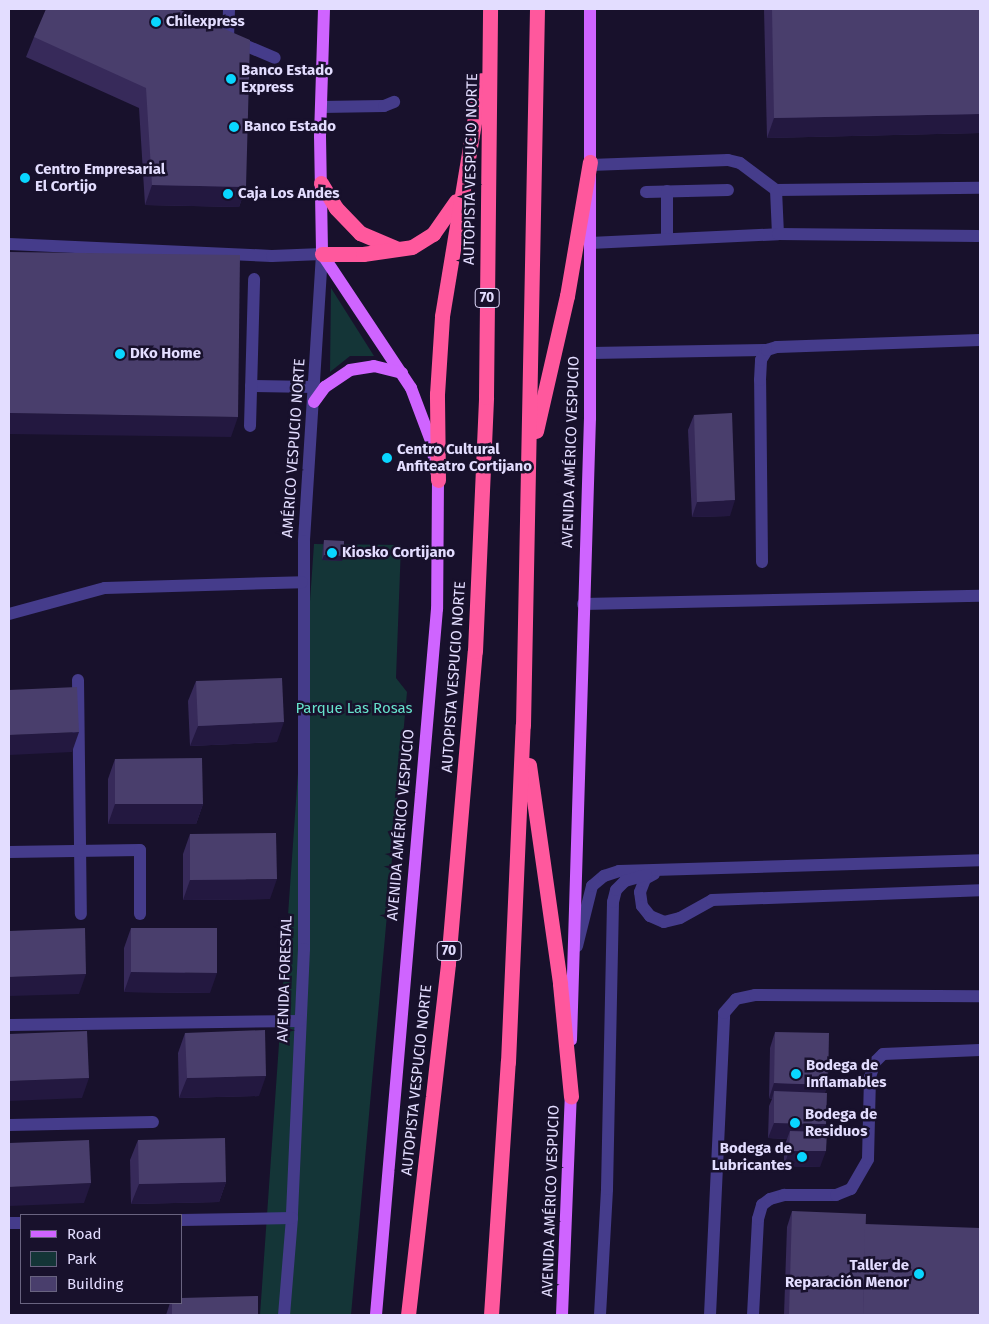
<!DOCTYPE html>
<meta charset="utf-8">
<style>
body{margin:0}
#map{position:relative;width:989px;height:1324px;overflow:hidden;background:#18112c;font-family:"Fira Sans",sans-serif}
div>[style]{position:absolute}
.green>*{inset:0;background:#143537}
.minor>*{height:12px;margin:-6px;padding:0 6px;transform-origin:6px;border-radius:6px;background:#453c8b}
.major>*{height:12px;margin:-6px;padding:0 6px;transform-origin:6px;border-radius:6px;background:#cf64ff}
.highway>*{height:15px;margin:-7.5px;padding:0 7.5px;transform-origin:7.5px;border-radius:7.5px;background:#ff589d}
.wall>*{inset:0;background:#372a5a}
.shaded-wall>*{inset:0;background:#231840}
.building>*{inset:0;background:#493e6c}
.dots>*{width:14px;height:14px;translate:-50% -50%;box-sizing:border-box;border:2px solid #18112c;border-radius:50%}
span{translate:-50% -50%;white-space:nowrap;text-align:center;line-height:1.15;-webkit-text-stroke:5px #18112c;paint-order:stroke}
.shield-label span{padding:1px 4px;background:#18112c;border:1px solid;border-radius:4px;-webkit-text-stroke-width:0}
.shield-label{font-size:14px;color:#e3ddff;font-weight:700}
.poi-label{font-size:15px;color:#e3ddff;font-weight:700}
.left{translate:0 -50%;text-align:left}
.right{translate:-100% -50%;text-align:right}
.street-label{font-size:15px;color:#e3ddff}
.park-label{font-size:15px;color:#66e2cb}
.frame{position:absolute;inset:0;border:10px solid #e3ddff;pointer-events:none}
.legend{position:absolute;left:20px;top:1214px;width:162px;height:90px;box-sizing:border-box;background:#18112c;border:1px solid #696380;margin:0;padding:6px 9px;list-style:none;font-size:15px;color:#e3ddff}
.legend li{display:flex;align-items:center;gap:10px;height:25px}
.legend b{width:25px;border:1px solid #696380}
</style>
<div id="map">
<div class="green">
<i style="clip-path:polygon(331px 288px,374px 356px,350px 356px,330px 372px)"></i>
<i style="clip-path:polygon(314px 544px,401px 545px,396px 678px,407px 692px,351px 1315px,260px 1315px)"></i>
</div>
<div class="minor">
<i style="left:228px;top:38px;width:29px;rotate:-88deg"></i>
<i style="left:235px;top:41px;width:43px;rotate:23deg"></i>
<i style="left:321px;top:107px;width:63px;rotate:-0.9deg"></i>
<i style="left:384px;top:106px;width:11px;rotate:-22deg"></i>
<i style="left:590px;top:165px;width:138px;rotate:-2.1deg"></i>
<i style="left:728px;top:160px;width:12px;rotate:14deg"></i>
<i style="left:740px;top:163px;width:45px;rotate:36.9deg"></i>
<i style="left:776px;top:190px;width:204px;rotate:-0.6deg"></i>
<i style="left:776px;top:190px;width:44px;rotate:87.4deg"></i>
<i style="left:646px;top:192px;width:82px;rotate:-1.4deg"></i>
<i style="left:667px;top:239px;width:48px;rotate:-90deg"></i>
<i style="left:590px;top:243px;width:188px;rotate:-2.7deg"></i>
<i style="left:778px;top:234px;width:200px;rotate:0.6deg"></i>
<i style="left:9px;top:244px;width:263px;rotate:2.6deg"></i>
<i style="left:272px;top:256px;width:50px;rotate:-2.3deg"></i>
<i style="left:322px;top:254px;width:288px;rotate:93.6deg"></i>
<i style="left:304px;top:541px;width:408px;rotate:90deg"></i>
<i style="left:304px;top:949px;width:269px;rotate:92.6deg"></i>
<i style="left:292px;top:1218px;width:97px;rotate:94.7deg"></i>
<i style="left:591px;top:353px;width:176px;rotate:-1deg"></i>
<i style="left:251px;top:386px;width:63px;rotate:0.9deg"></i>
<i style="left:250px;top:426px;width:147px;rotate:-88.4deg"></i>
<i style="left:762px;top:562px;width:182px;rotate:-90.6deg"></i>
<i style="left:760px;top:380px;width:20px;rotate:-87deg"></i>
<i style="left:761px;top:360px;width:12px;rotate:-59deg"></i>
<i style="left:767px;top:350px;width:10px;rotate:-17deg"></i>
<i style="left:777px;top:347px;width:203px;rotate:-2deg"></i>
<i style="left:583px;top:604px;width:397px;rotate:-1.2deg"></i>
<i style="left:9px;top:614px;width:99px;rotate:-15.2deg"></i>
<i style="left:105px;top:588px;width:197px;rotate:-1.7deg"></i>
<i style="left:78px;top:680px;width:234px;rotate:89.3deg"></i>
<i style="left:9px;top:852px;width:131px;rotate:-0.9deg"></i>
<i style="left:140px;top:850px;width:64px;rotate:90deg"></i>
<i style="left:654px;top:874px;width:10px;rotate:151deg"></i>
<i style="left:645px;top:879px;width:14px;rotate:111deg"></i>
<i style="left:640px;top:892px;width:14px;rotate:82deg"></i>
<i style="left:642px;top:906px;width:13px;rotate:51deg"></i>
<i style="left:650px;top:916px;width:15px;rotate:23deg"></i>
<i style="left:664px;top:922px;width:16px;rotate:-14deg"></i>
<i style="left:680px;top:918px;width:37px;rotate:-29deg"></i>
<i style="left:712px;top:900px;width:268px;rotate:-2.1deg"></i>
<i style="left:577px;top:946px;width:62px;rotate:-76deg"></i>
<i style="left:592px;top:886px;width:16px;rotate:-40deg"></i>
<i style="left:604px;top:876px;width:16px;rotate:-18deg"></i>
<i style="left:619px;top:871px;width:361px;rotate:-1.7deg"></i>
<i style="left:9px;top:1025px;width:291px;rotate:-0.8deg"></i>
<i style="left:9px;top:1125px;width:144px;rotate:-1.2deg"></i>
<i style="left:181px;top:1220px;width:111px;rotate:-1deg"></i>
<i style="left:9px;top:1223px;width:12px"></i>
<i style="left:600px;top:1315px;width:126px;rotate:-86.8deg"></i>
<i style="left:607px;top:1189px;width:287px;rotate:-88.8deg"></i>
<i style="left:613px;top:902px;width:12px;rotate:-76deg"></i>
<i style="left:616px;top:890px;width:13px;rotate:-45deg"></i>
<i style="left:625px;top:881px;width:22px;rotate:-16deg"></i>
<i style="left:710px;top:1315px;width:302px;rotate:-87.3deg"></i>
<i style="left:724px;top:1013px;width:18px;rotate:-49deg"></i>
<i style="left:736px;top:999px;width:19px;rotate:-12deg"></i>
<i style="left:755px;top:995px;width:225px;rotate:0.3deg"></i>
<i style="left:753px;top:1315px;width:96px;rotate:-87deg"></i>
<i style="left:758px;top:1219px;width:15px;rotate:-74deg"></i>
<i style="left:762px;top:1205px;width:10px;rotate:-37deg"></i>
<i style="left:770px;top:1199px;width:15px;rotate:-16deg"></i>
<i style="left:784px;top:1195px;width:52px"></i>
<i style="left:836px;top:1195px;width:16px;rotate:-22deg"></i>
<i style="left:851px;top:1189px;width:34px;rotate:-60deg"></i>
<i style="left:868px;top:1159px;width:82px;rotate:-88.6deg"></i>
<i style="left:870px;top:1077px;width:16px;rotate:-72deg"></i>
<i style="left:875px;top:1062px;width:11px;rotate:-45deg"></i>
<i style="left:883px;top:1054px;width:97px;rotate:-2.4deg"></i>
</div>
<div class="major">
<i style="left:324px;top:9px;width:127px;rotate:91.8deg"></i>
<i style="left:320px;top:136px;width:118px;rotate:89deg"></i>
<i style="left:322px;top:254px;width:161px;rotate:56.4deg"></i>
<i style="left:411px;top:388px;width:57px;rotate:69.3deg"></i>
<i style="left:431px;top:441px;width:40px;rotate:80deg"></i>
<i style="left:438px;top:480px;width:129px;rotate:90.4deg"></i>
<i style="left:437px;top:609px;width:709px;rotate:94.94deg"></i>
<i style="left:314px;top:402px;width:19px;rotate:-54deg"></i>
<i style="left:325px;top:387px;width:30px;rotate:-34deg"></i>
<i style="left:350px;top:370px;width:24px;rotate:-9deg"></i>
<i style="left:374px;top:366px;width:29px;rotate:14deg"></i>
<i style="left:571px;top:1040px;width:622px;rotate:-88.25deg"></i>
<i style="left:590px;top:418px;width:409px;rotate:-90deg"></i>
<i style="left:562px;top:1315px;width:227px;rotate:-87.7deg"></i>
</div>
<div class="highway">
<i style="left:321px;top:183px;width:29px;rotate:59deg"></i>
<i style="left:336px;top:208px;width:35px;rotate:46deg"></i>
<i style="left:360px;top:233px;width:39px;rotate:23deg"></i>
<i style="left:322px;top:254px;width:41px"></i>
<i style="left:363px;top:254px;width:49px;rotate:-8.1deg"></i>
<i style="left:412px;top:247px;width:25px;rotate:-32deg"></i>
<i style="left:433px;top:234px;width:40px;rotate:-55.1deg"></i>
<i style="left:536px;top:431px;width:139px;rotate:-77.1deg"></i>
<i style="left:567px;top:296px;width:136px;rotate:-80.3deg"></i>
<i style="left:438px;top:480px;width:86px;rotate:-90.7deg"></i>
<i style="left:437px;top:394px;width:78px;rotate:-86.3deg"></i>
<i style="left:442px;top:316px;width:239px;rotate:-80.6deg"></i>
<i style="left:529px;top:765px;width:221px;rotate:81.9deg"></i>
<i style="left:560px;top:984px;width:113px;rotate:84.4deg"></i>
<i style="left:408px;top:1315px;width:354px;rotate:-83.5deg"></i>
<i style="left:448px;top:963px;width:313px;rotate:-85.1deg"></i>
<i style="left:475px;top:651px;width:254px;rotate:-87.5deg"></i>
<i style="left:486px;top:397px;width:388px;rotate:-89.4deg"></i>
<i style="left:491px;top:1315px;width:254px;rotate:-86.2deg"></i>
<i style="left:508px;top:1062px;width:337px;rotate:-87.5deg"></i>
<i style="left:523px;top:725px;width:716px;rotate:-88.88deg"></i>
</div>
<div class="wall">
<i style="clip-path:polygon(178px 9px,246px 187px,239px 207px,145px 205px,139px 108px,26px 57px,34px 37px)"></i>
<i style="clip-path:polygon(764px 9px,980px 9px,980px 133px,767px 138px)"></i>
<i style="clip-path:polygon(694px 415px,730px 516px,692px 517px,688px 430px)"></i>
<i style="clip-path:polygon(324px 540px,342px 561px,322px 560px,323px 546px)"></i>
<i style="clip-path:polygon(196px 681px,277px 742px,190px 746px,188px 701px)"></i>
<i style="clip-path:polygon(115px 759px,203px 804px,196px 824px,108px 824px,108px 779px)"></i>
<i style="clip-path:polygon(190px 834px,270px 899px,183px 900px,183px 854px)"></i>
<i style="clip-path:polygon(131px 928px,210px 993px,124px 992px,124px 948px)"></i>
<i style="clip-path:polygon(775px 1032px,828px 1085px,825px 1092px,823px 1132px,820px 1167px,784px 1166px,784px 1147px,787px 1139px,768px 1138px,769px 1106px,772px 1099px,769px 1098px,770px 1048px)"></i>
<i style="clip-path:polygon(185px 1033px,259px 1096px,179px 1098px,178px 1053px)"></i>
<i style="clip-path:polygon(138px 1140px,226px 1182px,219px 1202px,131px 1204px,130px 1160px)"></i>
<i style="clip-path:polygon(792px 1211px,865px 1224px,980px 1315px,784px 1315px,787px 1227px)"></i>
<i style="clip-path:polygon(170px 1303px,181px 1303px,258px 1315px,166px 1315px)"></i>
</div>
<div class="shaded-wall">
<i style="clip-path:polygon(980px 114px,980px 133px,767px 138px,774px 118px)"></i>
<i style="clip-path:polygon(152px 185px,246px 187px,239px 207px,145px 205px)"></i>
<i style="clip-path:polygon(9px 413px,238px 417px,231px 437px,9px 434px)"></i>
<i style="clip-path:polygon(735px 500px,730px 516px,692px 517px,697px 502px)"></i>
<i style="clip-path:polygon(324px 555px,344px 556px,342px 561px,322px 560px)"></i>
<i style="clip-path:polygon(284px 722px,277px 742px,190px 746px,198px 726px)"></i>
<i style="clip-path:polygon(79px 732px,72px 752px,9px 755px,9px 735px)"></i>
<i style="clip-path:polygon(115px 804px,203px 804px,196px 824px,108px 824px)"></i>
<i style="clip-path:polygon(277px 879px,270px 899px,183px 900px,190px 880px)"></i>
<i style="clip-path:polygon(131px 972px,217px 973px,210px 993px,124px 992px)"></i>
<i style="clip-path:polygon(86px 974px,79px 994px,9px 996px,9px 977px)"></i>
<i style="clip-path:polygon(266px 1076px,259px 1096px,179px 1098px,187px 1078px)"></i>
<i style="clip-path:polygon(89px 1078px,82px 1098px,9px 1101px,9px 1081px)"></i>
<i style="clip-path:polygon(774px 1083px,828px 1085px,822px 1100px,774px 1091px,772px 1099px,769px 1098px)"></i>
<i style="clip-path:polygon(774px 1123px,826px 1124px,821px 1140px,790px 1131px,787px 1139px,768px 1138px)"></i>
<i style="clip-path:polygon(789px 1151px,826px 1151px,820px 1167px,784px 1166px)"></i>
<i style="clip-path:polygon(226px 1182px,219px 1202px,131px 1204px,139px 1184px)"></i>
<i style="clip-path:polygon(91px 1183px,84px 1203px,9px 1206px,9px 1187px)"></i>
</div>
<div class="building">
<i style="clip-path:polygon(46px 9px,178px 9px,250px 40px,246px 187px,152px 185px,146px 88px,34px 37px)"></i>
<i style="clip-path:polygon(772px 9px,980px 9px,980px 114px,774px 118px)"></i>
<i style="clip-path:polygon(9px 252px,240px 255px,238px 417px,9px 413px)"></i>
<i style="clip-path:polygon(732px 413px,735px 500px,697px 502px,694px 415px)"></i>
<i style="clip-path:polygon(324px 540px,344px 541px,344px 556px,324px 555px)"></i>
<i style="clip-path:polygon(282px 678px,284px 722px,198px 726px,196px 681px)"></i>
<i style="clip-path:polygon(77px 687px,79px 732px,9px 735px,9px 690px)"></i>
<i style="clip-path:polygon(202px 758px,203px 804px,115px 804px,115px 759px)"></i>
<i style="clip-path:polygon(276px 833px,277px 879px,190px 880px,190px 834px)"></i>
<i style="clip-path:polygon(85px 928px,86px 974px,9px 977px,9px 931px)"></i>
<i style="clip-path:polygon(131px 928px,217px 928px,217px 973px,131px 972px)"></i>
<i style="clip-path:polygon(265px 1030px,266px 1076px,187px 1078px,185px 1033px)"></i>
<i style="clip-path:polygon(87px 1031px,89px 1078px,9px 1081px,9px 1034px)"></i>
<i style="clip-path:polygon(775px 1032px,829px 1033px,828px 1085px,774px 1083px)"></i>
<i style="clip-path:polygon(774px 1091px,827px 1093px,826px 1124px,774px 1123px)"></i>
<i style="clip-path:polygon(790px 1131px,827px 1132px,826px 1151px,789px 1151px)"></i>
<i style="clip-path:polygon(225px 1138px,226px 1182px,139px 1184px,138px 1140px)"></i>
<i style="clip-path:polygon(89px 1140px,91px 1183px,9px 1187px,9px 1143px)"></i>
<i style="clip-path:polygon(792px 1211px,866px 1214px,863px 1315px,789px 1315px)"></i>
<i style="clip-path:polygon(865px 1224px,980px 1228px,980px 1315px,863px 1315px)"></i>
<i style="clip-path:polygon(258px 1296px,258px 1315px,172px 1315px,172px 1303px,181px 1303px,181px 1298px)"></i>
</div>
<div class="dots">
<i style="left:156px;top:22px;background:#09d6ff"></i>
<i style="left:231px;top:79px;background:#09d6ff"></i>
<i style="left:234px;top:127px;background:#09d6ff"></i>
<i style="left:25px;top:178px;background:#09d6ff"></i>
<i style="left:228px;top:194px;background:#09d6ff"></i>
<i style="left:120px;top:354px;background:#09d6ff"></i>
<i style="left:387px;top:458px;background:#09d6ff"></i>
<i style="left:332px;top:553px;background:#09d6ff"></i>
<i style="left:796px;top:1074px;background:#09d6ff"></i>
<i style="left:795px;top:1123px;background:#09d6ff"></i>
<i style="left:802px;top:1157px;background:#09d6ff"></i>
<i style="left:919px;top:1274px;background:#09d6ff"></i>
</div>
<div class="shield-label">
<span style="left:487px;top:298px">70</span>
<span style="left:449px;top:951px">70</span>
</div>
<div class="poi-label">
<span class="left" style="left:166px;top:22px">Chilexpress</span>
<span class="left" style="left:241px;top:79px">Banco Estado<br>Express</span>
<span class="left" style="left:244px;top:127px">Banco Estado</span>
<span class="left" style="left:35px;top:178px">Centro Empresarial<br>El Cortijo</span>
<span class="left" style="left:238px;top:194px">Caja Los Andes</span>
<span class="left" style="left:130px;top:354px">DKo Home</span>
<span class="left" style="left:397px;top:458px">Centro Cultural<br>Anfiteatro Cortijano</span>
<span class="left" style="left:342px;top:553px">Kiosko Cortijano</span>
<span class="left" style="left:806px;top:1074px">Bodega de<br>Inflamables</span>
<span class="left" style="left:805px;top:1123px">Bodega de<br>Residuos</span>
<span class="right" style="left:792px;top:1157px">Bodega de<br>Lubricantes</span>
<span class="right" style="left:909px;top:1274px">Taller de<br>Reparación Menor</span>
</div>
<div class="street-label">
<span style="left:471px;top:169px;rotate:-89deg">AUTOPISTA VESPUCIO NORTE</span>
<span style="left:294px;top:448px;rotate:-86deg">AMÉRICO VESPUCIO NORTE</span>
<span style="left:571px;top:452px;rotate:-88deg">AVENIDA AMÉRICO VESPUCIO</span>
<span style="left:454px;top:677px;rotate:-86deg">AUTOPISTA VESPUCIO NORTE</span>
<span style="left:401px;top:825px;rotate:-85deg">AVENIDA AMÉRICO VESPUCIO</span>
<span style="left:285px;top:979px;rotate:-88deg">AVENIDA FORESTAL</span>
<span style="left:417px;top:1080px;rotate:-84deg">AUTOPISTA VESPUCIO NORTE</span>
<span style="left:551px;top:1201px;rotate:-88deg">AVENIDA AMÉRICO VESPUCIO</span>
</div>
<div class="park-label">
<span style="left:354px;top:709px">Parque Las Rosas</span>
</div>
<div class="frame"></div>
<ul class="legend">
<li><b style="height:6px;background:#cf64ff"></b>Road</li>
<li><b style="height:14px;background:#143537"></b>Park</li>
<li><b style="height:14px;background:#493e6c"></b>Building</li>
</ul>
</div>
